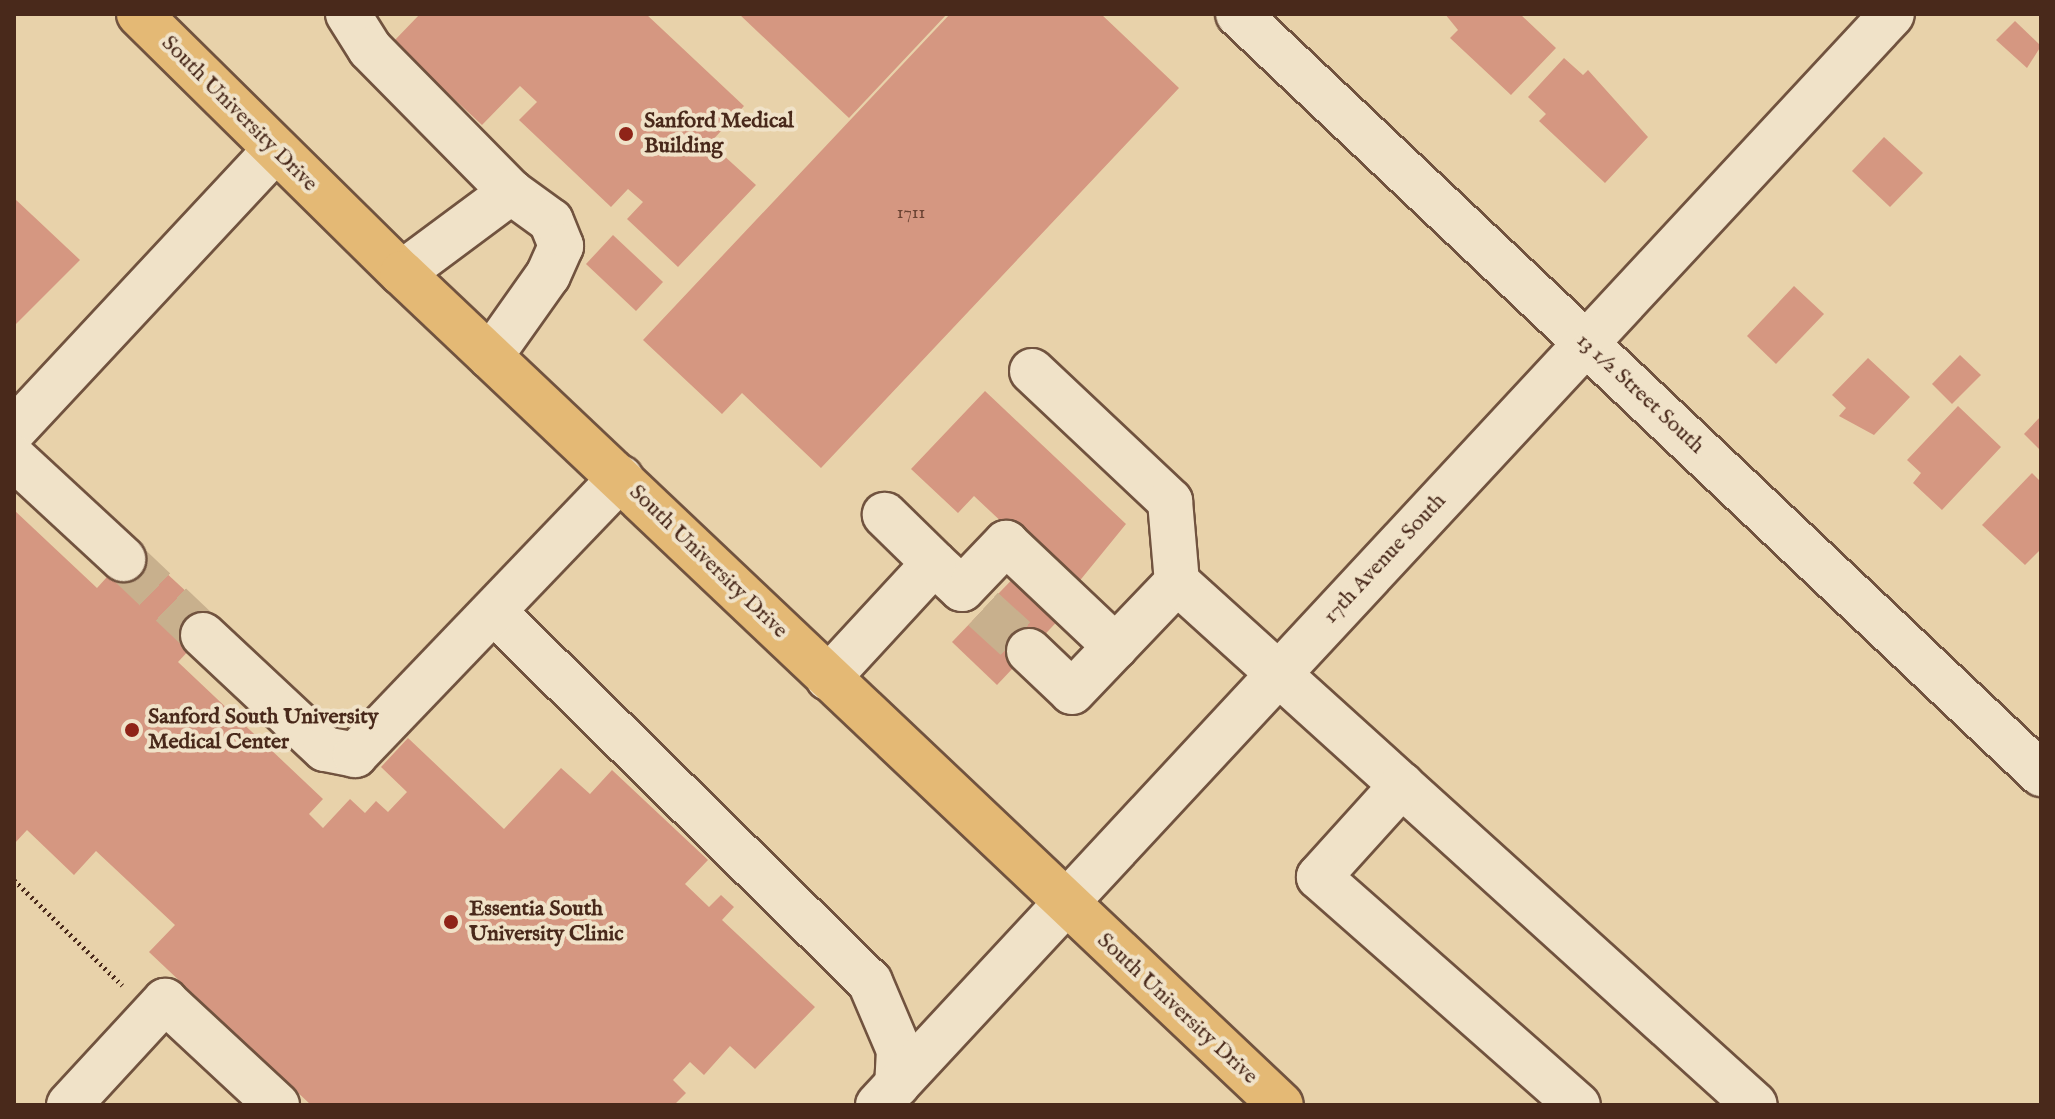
<!DOCTYPE html>
<style>
body{margin:0}
#map{position:relative;width:2055px;height:1119px;overflow:hidden;background:#e8d2aa;font-family:"IM FELL English",serif}
div>[style]{position:absolute}
.building>*{inset:0;background:#d59781}
.minor-tunnel>*{height:44px;margin-top:-22px;transform-origin:0;background:repeating-linear-gradient(90deg,#c8b08d 0 44px,transparent 0 66px)}
.path>*{height:5px;margin-top:-2.5px;transform-origin:0;background:repeating-linear-gradient(90deg,#49291b 0 2px,transparent 0 6px)}
.roads{filter:drop-shadow(2px 0 #71533f) drop-shadow(-2px 0 #71533f) drop-shadow(0 2px #71533f) drop-shadow(0 -2px #71533f)}
.minor>*{height:44px;margin:-22px;padding:0 22px;transform-origin:22px;border-radius:22px;background:#f0e2c8}
.major>*{height:44px;margin:-22px;padding:0 22px;transform-origin:22px;border-radius:22px;background:#e4b975}
.dots>*{width:22px;height:22px;translate:-50% -50%;box-sizing:border-box;border:4px solid #f0e2c8;border-radius:50%}
span{translate:-50% -50%;white-space:nowrap;text-align:center;line-height:1.15;-webkit-text-stroke:8px #f0e2c8;paint-order:stroke}
.number-label{font-size:18px;color:#6c4434}
.number-label span{-webkit-text-stroke-width:0}
.street-label{font-size:22px;color:#49291b}
.poi-label{font-size:22px;color:#49291b;font-weight:700}
.left{translate:0 -50%;text-align:left}
.frame{position:absolute;inset:0;border:16px solid #49291b;pointer-events:none}
</style>
<div id="map">
<div class="building">
<i style="clip-path:polygon(420px 14px,646px 14px,744px 106px,710px 143px,756px 185px,678px 267px,627px 219px,643px 202px,628px 189px,611px 207px,519px 120px,537px 102px,520px 86px,482px 125px,393px 42px)"></i>
<i style="clip-path:polygon(739px 14px,947px 14px,849px 118px)"></i>
<i style="clip-path:polygon(950px 14px,1101px 14px,1179px 88px,821px 468px,742px 393px,722px 414px,643px 340px)"></i>
<i style="clip-path:polygon(1445px 14px,1520px 14px,1556px 48px,1511px 95px,1450px 38px,1458px 30px)"></i>
<i style="clip-path:polygon(2015px 21px,2041px 46px,2027px 68px,1996px 40px)"></i>
<i style="clip-path:polygon(1564px 58px,1583px 75px,1588px 70px,1648px 137px,1605px 183px,1539px 121px,1546px 114px,1528px 97px)"></i>
<i style="clip-path:polygon(1884px 137px,1923px 173px,1890px 207px,1852px 171px)"></i>
<i style="clip-path:polygon(14px 198px,80px 260px,14px 326px)"></i>
<i style="clip-path:polygon(613px 235px,663px 282px,636px 311px,586px 264px)"></i>
<i style="clip-path:polygon(1794px 286px,1824px 314px,1776px 364px,1747px 336px)"></i>
<i style="clip-path:polygon(1960px 355px,1981px 375px,1952px 404px,1932px 384px)"></i>
<i style="clip-path:polygon(1868px 358px,1910px 397px,1874px 435px,1839px 416px,1846px 408px,1832px 395px)"></i>
<i style="clip-path:polygon(985px 391px,1126px 524px,1073px 589px,974px 496px,958px 513px,911px 469px)"></i>
<i style="clip-path:polygon(1958px 406px,2001px 447px,1942px 510px,1913px 483px,1921px 473px,1907px 460px)"></i>
<i style="clip-path:polygon(2041px 416px,2041px 451px,2024px 434px)"></i>
<i style="clip-path:polygon(2032px 473px,2041px 482px,2041px 549px,2025px 565px,1982px 525px)"></i>
<i style="clip-path:polygon(14px 510px,97px 588px,136px 545px,217px 620px,178px 662px,323px 799px,309px 814px,323px 828px,350px 799px,365px 813px,376px 801px,388px 812px,407px 792px,381px 767px,408px 738px,504px 829px,561px 768px,590px 794px,612px 770px,708px 860px,685px 884px,709px 907px,721px 895px,734px 907px,722px 920px,815px 1007px,755px 1069px,730px 1046px,704px 1075px,690px 1062px,673px 1080px,686px 1093px,674px 1105px,311px 1105px,149px 952px,175px 925px,96px 851px,74px 875px,27px 830px,14px 844px)"></i>
<i style="clip-path:polygon(1022px 569px,1067px 611px,997px 685px,952px 642px)"></i>
</div>
<div class="minor-tunnel">
<i style="left:123px;top:559px;width:110px;rotate:43.5deg"></i>
<i style="left:983px;top:609px;width:62px;rotate:42.4deg"></i>
</div>
<div class="path">
<i style="left:14px;top:880px;width:151px;rotate:44.2deg"></i>
</div>
<div class="roads">
<div class="minor">
<i style="left:348px;top:14px;width:41px;rotate:57.8deg"></i>
<i style="left:370px;top:49px;width:201px;rotate:45.4deg"></i>
<i style="left:1238px;top:14px;width:1106px;rotate:43.42deg"></i>
<i style="left:402px;top:273px;width:136px;rotate:-36.6deg"></i>
<i style="left:511px;top:192px;width:49px;rotate:35.9deg"></i>
<i style="left:551px;top:221px;width:27px;rotate:68deg"></i>
<i style="left:561px;top:246px;width:32px;rotate:114deg"></i>
<i style="left:548px;top:275px;width:100px;rotate:125.3deg"></i>
<i style="left:1032px;top:371px;width:190px;rotate:43.3deg"></i>
<i style="left:1170px;top:501px;width:81px;rotate:85.1deg"></i>
<i style="left:14px;top:430px;width:383px;rotate:-47deg"></i>
<i style="left:14px;top:458px;width:149px;rotate:42.8deg"></i>
<i style="left:934px;top:563px;width:38px;rotate:43deg"></i>
<i style="left:962px;top:589px;width:64px;rotate:-46.3deg"></i>
<i style="left:1006px;top:543px;width:151px;rotate:43.4deg"></i>
<i style="left:495px;top:613px;width:526px;rotate:44.54deg"></i>
<i style="left:870px;top:982px;width:74px;rotate:66.9deg"></i>
<i style="left:899px;top:1050px;width:35px;rotate:93deg"></i>
<i style="left:203px;top:635px;width:167px;rotate:43.1deg"></i>
<i style="left:325px;top:749px;width:31px;rotate:11deg"></i>
<i style="left:355px;top:755px;width:384px;rotate:-46.2deg"></i>
<i style="left:1029px;top:651px;width:59px;rotate:43.6deg"></i>
<i style="left:1072px;top:692px;width:152px;rotate:-46.3deg"></i>
<i style="left:1177px;top:582px;width:779px;rotate:42.14deg"></i>
<i style="left:828px;top:678px;width:156px;rotate:-47.3deg"></i>
<i style="left:934px;top:563px;width:69px;rotate:-135.6deg"></i>
<i style="left:1402px;top:785px;width:124px;rotate:132.1deg"></i>
<i style="left:1319px;top:877px;width:345px;rotate:41.4deg"></i>
<i style="left:69px;top:1105px;width:142px;rotate:-47.3deg"></i>
<i style="left:165px;top:1001px;width:153px;rotate:42.9deg"></i>
<i style="left:878px;top:1105px;width:1489px;rotate:-47.09deg"></i>
</div>
<div class="major">
<i style="left:139px;top:14px;width:369px;rotate:44.6deg"></i>
<i style="left:402px;top:273px;width:1210px;rotate:43.43deg"></i>
</div>
</div>
<div class="dots">
<i style="left:626px;top:134px;background:#8f2418"></i>
<i style="left:132px;top:730px;background:#8f2418"></i>
<i style="left:451px;top:922px;background:#8f2418"></i>
</div>
<div class="number-label">
<span style="left:911px;top:214px">1711</span>
</div>
<div class="street-label">
<span style="left:239px;top:114px;rotate:45deg">South University Drive</span>
<span style="left:1640px;top:394px;rotate:43deg">13 1/2 Street South</span>
<span style="left:1385px;top:559px;rotate:-47deg">17th Avenue South</span>
<span style="left:708px;top:562px;rotate:44deg">South University Drive</span>
<span style="left:1177px;top:1009px;rotate:43deg">South University Drive</span>
</div>
<div class="poi-label">
<span class="left" style="left:644px;top:134px">Sanford Medical<br>Building</span>
<span class="left" style="left:148px;top:730px">Sanford South University<br>Medical Center</span>
<span class="left" style="left:469px;top:922px">Essentia South<br>University Clinic</span>
</div>
<div class="frame"></div>
</div>
